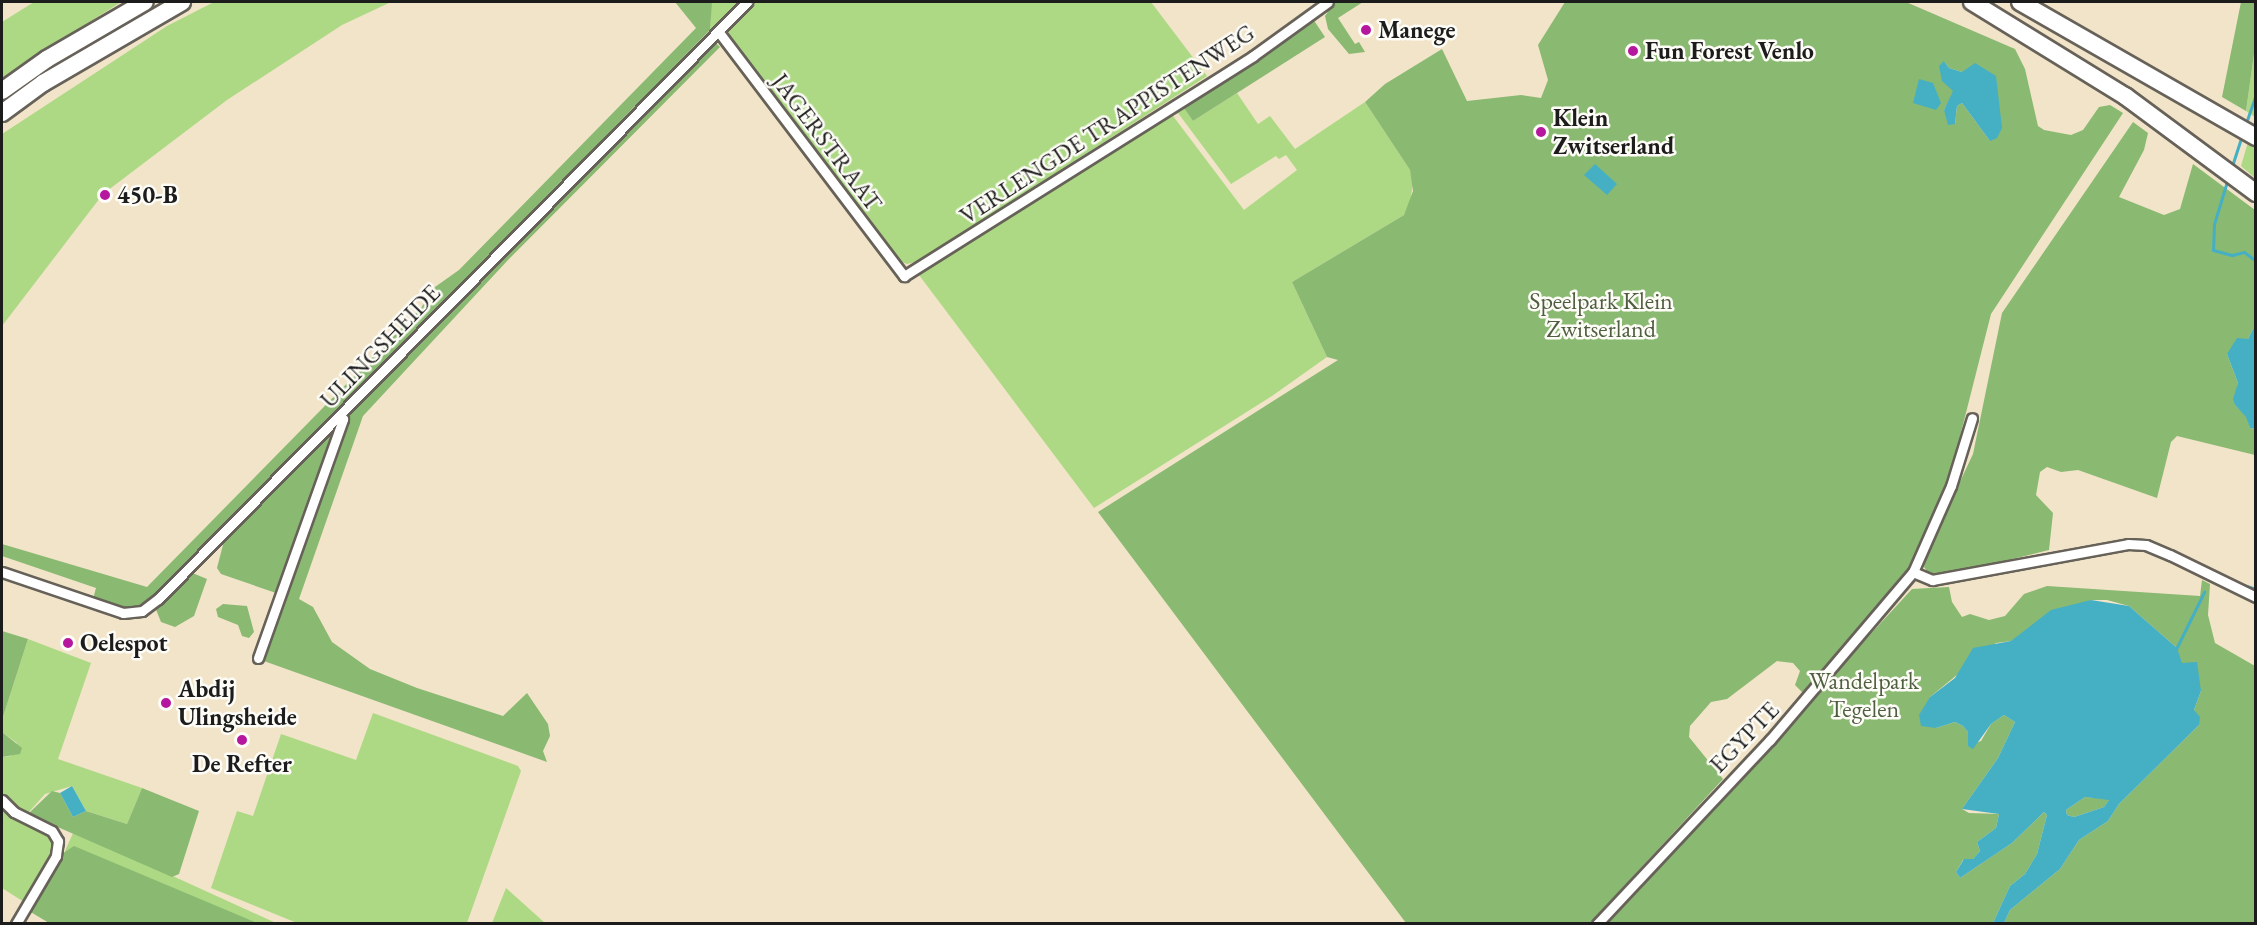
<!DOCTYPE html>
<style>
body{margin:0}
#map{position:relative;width:2257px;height:925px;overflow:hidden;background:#f1e4c9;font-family:"EB Garamond",serif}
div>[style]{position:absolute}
.green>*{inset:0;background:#add985}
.forest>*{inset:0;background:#8ab972}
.water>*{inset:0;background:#45afc4}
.stream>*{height:3px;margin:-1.5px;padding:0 1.5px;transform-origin:1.5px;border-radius:1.5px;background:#45afc4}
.roads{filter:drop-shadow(2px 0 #676259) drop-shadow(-2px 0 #676259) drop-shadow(0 2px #676259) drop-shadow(0 -2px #676259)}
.street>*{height:9px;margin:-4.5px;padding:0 4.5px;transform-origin:4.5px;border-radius:4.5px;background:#fff}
.highway>*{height:16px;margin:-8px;padding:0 8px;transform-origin:8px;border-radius:8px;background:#fff}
.dots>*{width:16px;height:16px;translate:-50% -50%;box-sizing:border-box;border:3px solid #fdfcf7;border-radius:50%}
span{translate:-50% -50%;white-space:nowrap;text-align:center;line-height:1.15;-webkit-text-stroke:5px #fdfcf7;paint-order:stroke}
.poi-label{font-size:24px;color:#1c1c1c;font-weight:700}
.left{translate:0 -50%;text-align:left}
.street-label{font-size:24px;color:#1c1c1c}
.park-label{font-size:24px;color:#4f5e41}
.frame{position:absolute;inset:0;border:3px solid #1c1c1c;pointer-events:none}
</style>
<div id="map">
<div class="green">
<i style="clip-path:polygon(34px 2px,121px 2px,2px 78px,2px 22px)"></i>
<i style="clip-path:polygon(214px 2px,391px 2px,342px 25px,227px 100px,103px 194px,2px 326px,2px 134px,167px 26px)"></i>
<i style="clip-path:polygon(711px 2px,738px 2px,710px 30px)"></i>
<i style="clip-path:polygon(755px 2px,1151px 2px,1207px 76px,919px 261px,907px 264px,902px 262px,731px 41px,728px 34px,732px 25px)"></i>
<i style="clip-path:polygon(2255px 47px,2255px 117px,2246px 111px)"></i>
<i style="clip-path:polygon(1237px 93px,1258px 124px,1270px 116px,1295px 149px,1365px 102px,1410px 170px,1413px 183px,1410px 203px,1404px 215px,1292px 282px,1327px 357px,1272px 396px,1094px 508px,919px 275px,1170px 112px,1244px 210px,1297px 170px,1286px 155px,1279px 159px,1276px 156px,1231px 184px,1175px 109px,1181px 104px,1193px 121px)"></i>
<i style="clip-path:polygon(2248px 142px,2255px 147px,2255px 178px,2241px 166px)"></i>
<i style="clip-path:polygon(28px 639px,91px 663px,58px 759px,142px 788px,127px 824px,86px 811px,72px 786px,45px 794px,28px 813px,14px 806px,2px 793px,2px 757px,11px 756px,17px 743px,2px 732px,2px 720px)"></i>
<i style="clip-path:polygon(373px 713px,518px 766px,521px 771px,467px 923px,297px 923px,211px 888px,237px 811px,253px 816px,281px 734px,356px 760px)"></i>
<i style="clip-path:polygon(2px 805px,50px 836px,54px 844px,52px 854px,24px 902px,2px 888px)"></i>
<i style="clip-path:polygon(74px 831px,276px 923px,54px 924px,37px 913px)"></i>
<i style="clip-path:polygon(506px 888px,545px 923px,492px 923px)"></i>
</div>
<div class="forest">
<i style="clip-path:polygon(675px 2px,712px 2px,710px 30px,154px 595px,140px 605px,123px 608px,93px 599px,96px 588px,2px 556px,2px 544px,147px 587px,421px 308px,435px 287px,459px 270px,696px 28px)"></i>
<i style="clip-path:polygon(1335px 2px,1363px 2px,1338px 18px,1355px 44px,1359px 42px,1365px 52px,1349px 54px,1328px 29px,1325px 16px)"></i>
<i style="clip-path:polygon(evenodd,1565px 2px,1906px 2px,2015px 49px,2025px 69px,2038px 126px,2044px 130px,2071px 135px,2083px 130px,2099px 107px,2110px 105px,2123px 113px,1991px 314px,1952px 468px,1908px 570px,1804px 694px,1795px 685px,1800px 671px,1793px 663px,1777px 661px,1727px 699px,1711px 702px,1690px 726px,1689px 737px,1723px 779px,1590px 923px,1406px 923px,1098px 512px,1338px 360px,1327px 357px,1292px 282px,1404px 215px,1413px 191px,1410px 170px,1365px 102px,1385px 84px,1442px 49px,1467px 101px,1521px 95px,1541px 98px,1548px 80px,1538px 45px,1565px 2px,1944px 61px,1949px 68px,1962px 72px,1990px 141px,1962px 103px,1957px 106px,1955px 124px,1944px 110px,1954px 91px,1944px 61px)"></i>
<i style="clip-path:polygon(2241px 2px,2256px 2px,2255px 47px,2246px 111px,2222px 97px)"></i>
<i style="clip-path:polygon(1313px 19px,1325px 37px,1193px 121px,1181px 104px)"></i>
<i style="clip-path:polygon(713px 40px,720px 47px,508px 260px,363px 416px,299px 599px,313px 607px,332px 642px,370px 669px,417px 688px,503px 716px,527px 693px,548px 724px,550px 736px,543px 751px,547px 762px,261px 660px,351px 408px)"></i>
<i style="clip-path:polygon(2133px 122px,2148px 133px,2144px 150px,2119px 197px,2164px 215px,2180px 209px,2193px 164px,2255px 210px,2255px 325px,2248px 339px,2227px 354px,2238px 383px,2235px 405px,2247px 417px,2250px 428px,2255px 429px,2255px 455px,2177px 436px,2171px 442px,2157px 498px,2078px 470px,2061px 472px,2047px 467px,2040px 472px,2036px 495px,2053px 513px,2049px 550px,1943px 576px,1929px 574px,1924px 567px,1927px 552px,1973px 454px,2002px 313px)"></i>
<i style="clip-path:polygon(329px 432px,334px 436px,276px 593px,221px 574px,217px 568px,225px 537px)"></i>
<i style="clip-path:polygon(190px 572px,207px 579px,194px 616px,175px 627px,161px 622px,155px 607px)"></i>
<i style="clip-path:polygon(2202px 580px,2210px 584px,2208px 615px,2215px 643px,2255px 666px,2255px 923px,2004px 923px,2010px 910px,2060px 869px,2079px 840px,2108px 821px,2119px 804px,2199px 725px,2194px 710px,2201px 691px,2177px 658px,2177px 648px,2129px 606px,2107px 600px,2091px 600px,2011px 641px,1996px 643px,1930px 697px,1936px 728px,1955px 722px,1963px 726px,1968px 732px,1968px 746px,1981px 741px,1991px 724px,2004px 715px,2015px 722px,1998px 758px,1962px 809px,1969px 813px,1999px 814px,1996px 828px,1977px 842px,1980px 851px,1973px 859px,1963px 860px,1956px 872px,1960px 878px,2012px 843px,2044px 812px,2047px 815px,2037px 854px,2025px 874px,2010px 886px,1993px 923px,1604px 924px,1912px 589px,1949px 587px,1952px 602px,1962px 617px,1970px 614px,1989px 620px,2005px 616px,2024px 594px,2047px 586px,2200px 596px)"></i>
<i style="clip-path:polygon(223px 604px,247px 606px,254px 632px,249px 638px,242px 636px,238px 625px,218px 617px,216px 609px)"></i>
<i style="clip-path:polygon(2px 631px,28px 639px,2px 720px)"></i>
<i style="clip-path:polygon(2px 732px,22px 748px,20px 754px,2px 757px)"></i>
<i style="clip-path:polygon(142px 788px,199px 811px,179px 874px,172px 877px,28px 814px,52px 791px,60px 793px,73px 817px,86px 811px,127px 824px)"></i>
<i style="clip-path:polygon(2085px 797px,2110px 799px,2104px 807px,2074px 817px,2067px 815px,2066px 810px)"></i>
<i style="clip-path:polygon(74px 846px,257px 923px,49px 923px,29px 911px,62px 854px)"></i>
</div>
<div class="water">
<i style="clip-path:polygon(1944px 61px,1949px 68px,1962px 72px,1975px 63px,1996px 76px,2002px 128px,1997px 138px,1990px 141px,1962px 103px,1957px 106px,1955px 124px,1948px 125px,1944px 110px,1953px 91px,1942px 81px,1939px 66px)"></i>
<i style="clip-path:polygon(1919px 79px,1933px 83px,1941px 103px,1936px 110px,1913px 103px)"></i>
<i style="clip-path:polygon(1595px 164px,1617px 184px,1607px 195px,1584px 175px)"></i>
<i style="clip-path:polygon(2255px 325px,2256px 325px,2255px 429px,2250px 428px,2246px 417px,2235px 405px,2233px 399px,2238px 383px,2227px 354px,2237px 338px,2248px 339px)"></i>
<i style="clip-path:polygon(evenodd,2091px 600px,2129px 606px,2177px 648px,2182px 663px,2197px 662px,2201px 691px,2194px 710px,2200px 717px,2199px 725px,2119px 804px,2108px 821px,2079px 840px,2060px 869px,2010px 910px,2004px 923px,1993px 923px,2010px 886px,2025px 874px,2037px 854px,2047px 815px,2044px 812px,2012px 843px,1960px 878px,1956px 872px,1964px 859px,1973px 859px,1980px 851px,1977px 842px,1996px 828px,1999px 814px,1962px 809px,1998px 758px,2015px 722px,2004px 715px,1991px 724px,1973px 749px,1968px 746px,1968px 732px,1963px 726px,1955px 722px,1936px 728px,1921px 726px,1919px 715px,1930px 697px,1955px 678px,1973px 648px,2011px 641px,2051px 610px,2091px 600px,2085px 797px,2109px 800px,2104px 807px,2074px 817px,2067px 815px,2066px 810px,2085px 797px)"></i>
<i style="clip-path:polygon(72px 786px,86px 811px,73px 817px,60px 793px)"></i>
</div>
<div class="stream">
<i style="left:2246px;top:123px;width:31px;rotate:-71deg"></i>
<i style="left:2231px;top:169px;width:36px;rotate:-72deg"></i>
<i style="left:2228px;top:178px;width:48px;rotate:106.9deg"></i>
<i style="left:2214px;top:224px;width:26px;rotate:92deg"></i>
<i style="left:2213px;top:250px;width:20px;rotate:15deg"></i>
<i style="left:2232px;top:255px;width:12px;rotate:-14deg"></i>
<i style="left:2244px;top:252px;width:15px;rotate:37deg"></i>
<i style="left:2243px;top:585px;width:14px;rotate:17deg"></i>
<i style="left:2176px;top:649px;width:64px;rotate:-63.8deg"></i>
</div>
<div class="roads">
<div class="street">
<i style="left:718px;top:31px;width:308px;rotate:52.8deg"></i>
<i style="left:904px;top:276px;width:413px;rotate:-32.2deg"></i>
<i style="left:1253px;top:56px;width:92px;rotate:-35.8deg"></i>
<i style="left:2px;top:572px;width:128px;rotate:18.7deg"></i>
<i style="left:123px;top:613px;width:19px;rotate:-6deg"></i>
<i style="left:142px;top:611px;width:20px;rotate:-37deg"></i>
<i style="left:158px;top:599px;width:839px;rotate:-45.39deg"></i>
<i style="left:1913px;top:572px;width:21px;rotate:23deg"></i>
<i style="left:1932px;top:580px;width:199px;rotate:-10.4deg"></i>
<i style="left:2128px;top:544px;width:18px;rotate:3deg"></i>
<i style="left:2146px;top:545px;width:26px;rotate:23deg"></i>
<i style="left:2170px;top:555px;width:96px;rotate:26deg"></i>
<i style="left:258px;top:658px;width:254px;rotate:-70.4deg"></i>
<i style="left:343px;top:419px;width:4px;rotate:-135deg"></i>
<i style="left:2px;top:800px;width:17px;rotate:45deg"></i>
<i style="left:14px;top:812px;width:42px;rotate:26.6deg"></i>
<i style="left:52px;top:831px;width:12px;rotate:59deg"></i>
<i style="left:58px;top:841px;width:15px;rotate:98deg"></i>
<i style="left:56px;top:856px;width:79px;rotate:120.5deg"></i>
<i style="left:1597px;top:924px;width:253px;rotate:-46.8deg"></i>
<i style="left:1770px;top:740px;width:221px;rotate:-49.6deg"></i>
<i style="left:1913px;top:572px;width:94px;rotate:-66.2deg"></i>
<i style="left:1951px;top:486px;width:71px;rotate:-72.8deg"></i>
</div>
<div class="highway">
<i style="left:1972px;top:2px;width:180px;rotate:31.6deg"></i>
<i style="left:2125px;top:96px;width:163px;rotate:36.5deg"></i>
<i style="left:2020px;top:2px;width:272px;rotate:29.8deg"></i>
<i style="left:2px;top:91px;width:55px;rotate:-35.4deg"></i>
<i style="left:47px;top:59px;width:113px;rotate:-30.2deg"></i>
<i style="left:2px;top:113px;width:51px;rotate:-36.2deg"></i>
<i style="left:43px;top:83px;width:161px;rotate:-30.2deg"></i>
</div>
</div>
<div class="dots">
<i style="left:1366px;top:30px;background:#b5179e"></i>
<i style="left:1633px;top:51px;background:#b5179e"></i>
<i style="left:1541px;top:132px;background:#b5179e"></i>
<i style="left:105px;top:195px;background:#b5179e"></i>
<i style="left:68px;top:643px;background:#b5179e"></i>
<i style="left:166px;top:703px;background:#b5179e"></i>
<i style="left:242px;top:740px;background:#b5179e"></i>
</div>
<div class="poi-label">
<span class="left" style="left:1378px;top:30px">Manege</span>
<span class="left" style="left:1645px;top:51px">Fun Forest Venlo</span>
<span class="left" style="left:1553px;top:132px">Klein<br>Zwitserland</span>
<span class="left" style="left:117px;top:195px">450-B</span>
<span class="left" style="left:80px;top:643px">Oelespot</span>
<span class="left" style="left:178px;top:703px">Abdij<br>Ulingsheide</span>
<span style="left:242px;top:764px">De Refter</span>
</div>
<div class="street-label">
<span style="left:1107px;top:124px;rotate:-33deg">VERLENGDE TRAPPISTENWEG</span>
<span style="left:827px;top:142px;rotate:53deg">JAGERSTRAAT</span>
<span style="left:380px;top:346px;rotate:-46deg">ULINGSHEIDE</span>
<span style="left:1744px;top:737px;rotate:-46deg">EGYPTE</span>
</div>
<div class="park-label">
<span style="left:1601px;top:315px">Speelpark Klein<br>Zwitserland</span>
<span style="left:1864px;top:695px">Wandelpark<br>Tegelen</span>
</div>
<div class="frame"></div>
</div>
